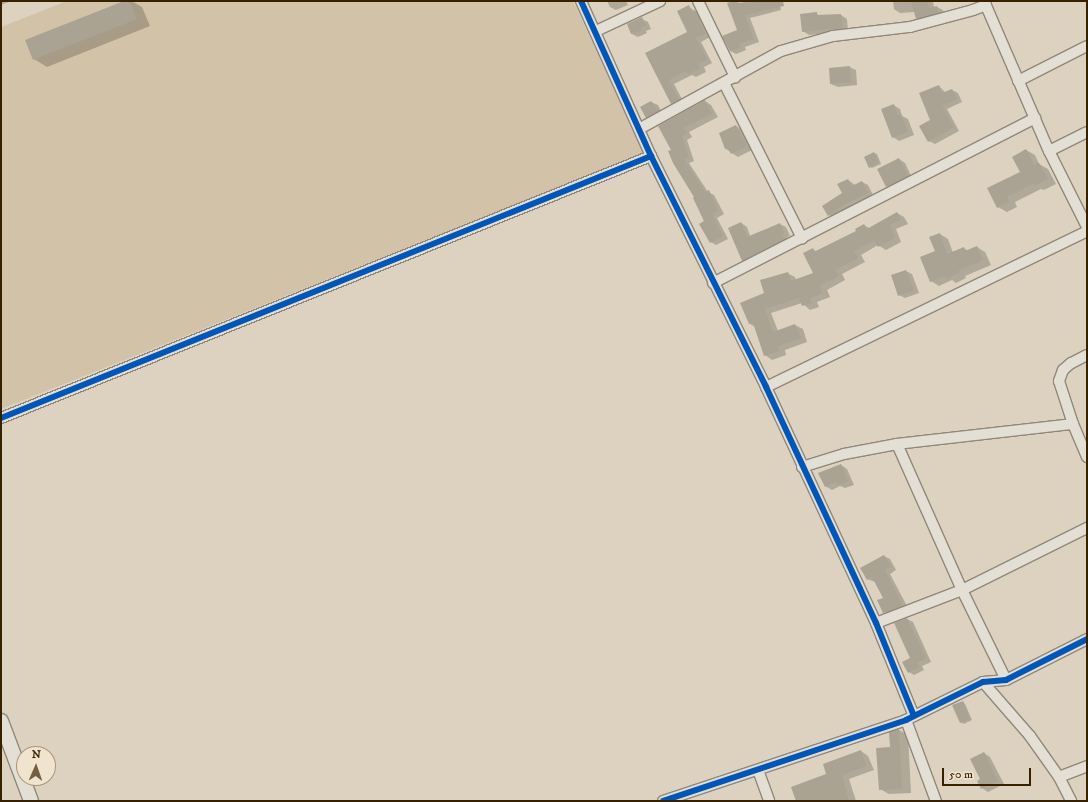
<!DOCTYPE html>
<style>
body{margin:0}
#map{position:relative;width:1088px;height:802px;overflow:hidden;background:#dcd2bf;font-family:"IM FELL DW Pica",serif}
div>[style]{position:absolute}
.green>*{inset:0;background:#d2c3a8}
.shadow>*{inset:0;background:#0003}
.building>*{inset:0;background:#aaa293}
.roads{filter:drop-shadow(1px 0 #908779) drop-shadow(-1px 0 #908779) drop-shadow(0 1px #908779) drop-shadow(0 -1px #908779)}
.street>*{height:10px;margin:-5px;padding:0 5px;transform-origin:5px;border-radius:5px;background:#e4dfd5}
.secondary>*{height:14px;margin:-7px;padding:0 7px;transform-origin:7px;border-radius:7px;background:#e4dfd5}
.cycleway>*{height:6px;margin:-3px;padding:0 3px;transform-origin:3px;border-radius:3px;background:#0057b8}
span{translate:-50% -50%;white-space:nowrap;text-align:center;line-height:1.15;-webkit-text-stroke:3px #f0e4ce;paint-order:stroke}
.frame{position:absolute;inset:0;border:2px solid #372000;pointer-events:none}
.north{position:absolute;left:16px;top:746px;width:40px;height:40px;box-sizing:border-box;background:#f0e4ce;border:1px solid #a6967c;border-radius:50%;rotate:2deg;font-size:11px;font-weight:700;line-height:16px;text-align:center;color:#372000}
.north::after{content:'';display:block;margin:auto;width:14px;height:18px;background:#715e43;clip-path:polygon(50% 0,100% 100%,50% 72%,0 100%)}
.scale{position:absolute;left:942px;top:768px;width:89px;height:18px;box-sizing:border-box;border:2px solid #372000;border-top:0;padding-left:5px;font-size:12px;line-height:14px;white-space:nowrap;color:#372000;-webkit-text-stroke:3px #f0e4ce;paint-order:stroke}
</style>
<div id="map">
<div class="green">
<i style="clip-path:polygon(67px 1px,573px 1px,645px 153px,1px 409px,1px 27px)"></i>
</div>
<div class="shadow">
<i style="clip-path:polygon(1px 1px,11px 1px,1px 5px)"></i>
<i style="clip-path:polygon(127px 1px,131px 1px,142px 7px,150px 26px,47px 67px,34px 59px)"></i>
<i style="clip-path:polygon(607px 1px,626px 1px,628px 5px,616px 10px,610px 7px)"></i>
<i style="clip-path:polygon(735px 1px,740px 3px,750px 1px,779px 1px,781px 10px,750px 18px,759px 42px,745px 47px,746px 50px,736px 54px,730px 51px,739px 30px,728px 4px)"></i>
<i style="clip-path:polygon(893px 1px,933px 1px,934px 7px,937px 7px,943px 10px,944px 16px,923px 22px,917px 18px,915px 12px,900px 13px,894px 9px)"></i>
<i style="clip-path:polygon(689px 7px,701px 15px,710px 37px,701px 42px,712px 63px,704px 67px,706px 72px,696px 77px,692px 75px,674px 84px,684px 103px,678px 107px,672px 103px,647px 54px,688px 33px)"></i>
<i style="clip-path:polygon(817px 14px,821px 16px,841px 15px,847px 19px,848px 31px,809px 35px,803px 31px)"></i>
<i style="clip-path:polygon(642px 19px,648px 22px,651px 29px,646px 31px,647px 33px,638px 37px,632px 34px,628px 24px)"></i>
<i style="clip-path:polygon(849px 67px,856px 70px,857px 85px,838px 87px,831px 84px)"></i>
<i style="clip-path:polygon(939px 86px,946px 93px,952px 90px,958px 93px,962px 102px,947px 109px,959px 131px,935px 144px,929px 141px)"></i>
<i style="clip-path:polygon(705px 101px,711px 105px,718px 117px,689px 132px,692px 137px,687px 140px,694px 161px,689px 163px,708px 192px,714px 195px,724px 214px,717px 218px,728px 239px,716px 245px,711px 242px,696px 197px,660px 126px)"></i>
<i style="clip-path:polygon(651px 102px,658px 105px,663px 115px,653px 120px,647px 117px)"></i>
<i style="clip-path:polygon(893px 105px,900px 109px,902px 116px,908px 119px,914px 135px,899px 141px,893px 137px)"></i>
<i style="clip-path:polygon(736px 126px,742px 130px,752px 150px,738px 157px,726px 149px)"></i>
<i style="clip-path:polygon(1026px 150px,1035px 155px,1039px 164px,1048px 169px,1056px 184px,1044px 190px,1041px 189px,1015px 202px,1017px 207px,1007px 212px,998px 207px,1021px 172px)"></i>
<i style="clip-path:polygon(874px 153px,877px 154px,881px 164px,872px 168px,870px 167px)"></i>
<i style="clip-path:polygon(899px 159px,905px 163px,913px 180px,893px 190px,887px 186px)"></i>
<i style="clip-path:polygon(848px 180px,855px 185px,862px 182px,868px 185px,874px 197px,835px 219px,829px 215px,843px 194px)"></i>
<i style="clip-path:polygon(897px 213px,904px 217px,908px 224px,896px 229px,901px 242px,886px 250px,878px 245px,861px 255px,865px 262px,842px 274px,845px 280px,827px 290px,830px 297px,817px 302px,819px 307px,810px 310px,802px 303px,771px 313px,778px 331px,795px 325px,803px 329px,807px 342px,785px 350px,786px 355px,772px 360px,765px 355px,755px 327px,750px 324px,766px 293px,787px 273px,795px 277px,796px 280px,814px 274px,813px 249px,816px 251px,857px 231px,864px 225px,869px 228px)"></i>
<i style="clip-path:polygon(741px 223px,747px 227px,750px 236px,780px 224px,786px 227px,790px 236px,787px 237px,790px 242px,749px 263px,743px 260px)"></i>
<i style="clip-path:polygon(940px 234px,948px 239px,953px 253px,964px 248px,968px 251px,977px 247px,985px 252px,991px 265px,965px 276px,966px 278px,956px 283px,952px 280px,939px 286px,931px 281px)"></i>
<i style="clip-path:polygon(906px 271px,912px 274px,919px 293px,905px 298px,899px 295px)"></i>
<i style="clip-path:polygon(841px 465px,847px 469px,854px 485px,845px 488px,840px 486px,832px 490px,825px 486px)"></i>
<i style="clip-path:polygon(884px 556px,890px 559px,896px 570px,890px 574px,908px 608px,890px 615px,884px 612px,884px 598px,875px 582px,867px 579px)"></i>
<i style="clip-path:polygon(907px 619px,913px 622px,931px 662px,922px 666px,924px 670px,914px 675px,909px 672px,912px 658px)"></i>
<i style="clip-path:polygon(963px 702px,965px 704px,972px 720px,964px 724px,961px 722px)"></i>
<i style="clip-path:polygon(899px 730px,908px 735px,911px 793px,889px 794px,880px 789px,891px 748px)"></i>
<i style="clip-path:polygon(861px 751px,868px 756px,874px 770px,849px 779px,856px 801px,797px 801px)"></i>
<i style="clip-path:polygon(984px 753px,990px 757px,1004px 784px,988px 792px,982px 788px)"></i>
</div>
<div class="building">
<i style="clip-path:polygon(124px 1px,130px 1px,137px 19px,33px 60px,25px 40px)"></i>
<i style="clip-path:polygon(733px 1px,737px 3px,783px 1px,784px 6px,745px 15px,754px 39px,739px 44px,741px 47px,730px 51px,722px 36px,737px 30px,727px 3px)"></i>
<i style="clip-path:polygon(911px 1px,928px 1px,929px 8px,937px 6px,939px 13px,916px 19px)"></i>
<i style="clip-path:polygon(689px 5px,692px 12px,695px 10px,705px 34px,696px 38px,707px 59px,698px 64px,700px 68px,689px 74px,685px 71px,669px 80px,679px 100px,671px 104px,645px 53px,687px 32px,677px 11px)"></i>
<i style="clip-path:polygon(817px 12px,817px 15px,841px 14px,842px 28px,802px 32px,800px 14px)"></i>
<i style="clip-path:polygon(642px 17px,646px 26px,641px 28px,642px 30px,631px 34px,627px 24px)"></i>
<i style="clip-path:polygon(850px 66px,851px 82px,830px 84px,829px 68px)"></i>
<i style="clip-path:polygon(939px 85px,942px 93px,952px 89px,957px 99px,942px 106px,954px 127px,928px 142px,919px 126px,930px 120px,919px 93px)"></i>
<i style="clip-path:polygon(705px 100px,712px 114px,684px 128px,687px 133px,682px 136px,689px 158px,684px 159px,705px 192px,709px 190px,718px 211px,712px 214px,723px 236px,710px 243px,699px 224px,704px 221px,693px 198px,694px 197px,673px 163px,668px 151px,671px 150px,658px 126px)"></i>
<i style="clip-path:polygon(651px 101px,658px 111px,646px 118px,640px 107px)"></i>
<i style="clip-path:polygon(894px 104px,898px 116px,901px 114px,908px 132px,892px 138px,881px 109px)"></i>
<i style="clip-path:polygon(736px 125px,747px 146px,731px 154px,728px 148px,725px 149px,719px 133px)"></i>
<i style="clip-path:polygon(1026px 149px,1034px 165px,1039px 163px,1048px 179px,1034px 186px,1033px 184px,1007px 197px,1009px 202px,997px 208px,987px 188px,1020px 172px,1012px 157px)"></i>
<i style="clip-path:polygon(874px 152px,879px 162px,869px 168px,864px 157px)"></i>
<i style="clip-path:polygon(899px 158px,908px 176px,886px 187px,877px 169px)"></i>
<i style="clip-path:polygon(848px 179px,852px 186px,862px 181px,868px 193px,842px 206px,828px 216px,822px 206px,842px 193px,837px 184px)"></i>
<i style="clip-path:polygon(897px 212px,901px 220px,890px 225px,895px 238px,878px 247px,874px 240px,854px 251px,858px 258px,835px 270px,839px 276px,820px 286px,823px 293px,810px 298px,812px 303px,802px 306px,799px 298px,765px 309px,773px 332px,795px 324px,801px 338px,778px 346px,779px 351px,764px 356px,753px 323px,749px 324px,740px 303px,764px 293px,760px 280px,788px 272px,791px 281px,813px 273px,803px 253px,813px 248px,814px 252px,856px 231px,855px 229px,864px 224px,867px 229px)"></i>
<i style="clip-path:polygon(741px 222px,747px 237px,780px 223px,784px 233px,782px 234px,784px 239px,742px 261px,728px 228px)"></i>
<i style="clip-path:polygon(940px 233px,947px 254px,964px 247px,965px 251px,977px 246px,983px 260px,958px 271px,959px 273px,947px 279px,945px 276px,930px 282px,920px 257px,935px 251px,929px 237px)"></i>
<i style="clip-path:polygon(906px 270px,914px 290px,898px 296px,891px 275px)"></i>
<i style="clip-path:polygon(841px 464px,848px 481px,838px 485px,836px 482px,825px 487px,818px 473px)"></i>
<i style="clip-path:polygon(884px 555px,891px 567px,885px 570px,902px 604px,902px 606px,883px 613px,877px 600px,883px 598px,872px 577px,867px 580px,860px 568px)"></i>
<i style="clip-path:polygon(907px 618px,926px 658px,917px 663px,919px 667px,908px 673px,902px 662px,910px 658px,894px 623px)"></i>
<i style="clip-path:polygon(963px 701px,970px 719px,960px 723px,952px 705px)"></i>
<i style="clip-path:polygon(899px 729px,902px 789px,879px 790px,876px 748px,890px 747px,889px 732px)"></i>
<i style="clip-path:polygon(861px 750px,866px 766px,842px 775px,849px 801px,796px 801px,791px 787px,826px 774px,823px 764px)"></i>
<i style="clip-path:polygon(984px 752px,998px 781px,981px 789px,977px 781px,980px 779px,970px 759px)"></i>
</div>
<div class="roads">
<div class="street">
<i style="left:581px;top:1px;width:170px;rotate:65.7deg"></i>
<i style="left:651px;top:156px;width:258px;rotate:63.5deg"></i>
<i style="left:766px;top:387px;width:260px;rotate:65deg"></i>
<i style="left:876px;top:623px;width:100px;rotate:67.8deg"></i>
<i style="left:698px;top:1px;width:85px;rotate:64deg"></i>
<i style="left:984px;top:1px;width:163px;rotate:66.6deg"></i>
<i style="left:1049px;top:151px;width:85px;rotate:63.4deg"></i>
<i style="left:596px;top:31px;width:71px;rotate:-25.1deg"></i>
<i style="left:1018px;top:81px;width:77px;rotate:-26.9deg"></i>
<i style="left:724px;top:83px;width:174px;rotate:63.3deg"></i>
<i style="left:639px;top:129px;width:162px;rotate:-28.8deg"></i>
<i style="left:781px;top:51px;width:54px;rotate:-16.1deg"></i>
<i style="left:833px;top:36px;width:78px;rotate:-6.7deg"></i>
<i style="left:910px;top:27px;width:65px;rotate:-15.1deg"></i>
<i style="left:973px;top:10px;width:14px;rotate:-21deg"></i>
<i style="left:1049px;top:151px;width:42px;rotate:-26.6deg"></i>
<i style="left:713px;top:283px;width:362px;rotate:-27.1deg"></i>
<i style="left:1087px;top:355px;width:18px;rotate:153deg"></i>
<i style="left:1071px;top:363px;width:11px;rotate:139deg"></i>
<i style="left:1063px;top:370px;width:12px;rotate:110deg"></i>
<i style="left:1059px;top:381px;width:45px;rotate:72deg"></i>
<i style="left:1073px;top:424px;width:36px;rotate:67deg"></i>
<i style="left:766px;top:387px;width:357px;rotate:-25.9deg"></i>
<i style="left:1px;top:418px;width:701px;rotate:-21.95deg"></i>
<i style="left:897px;top:444px;width:160px;rotate:66deg"></i>
<i style="left:962px;top:590px;width:100px;rotate:63.9deg"></i>
<i style="left:802px;top:467px;width:44px;rotate:-17.2deg"></i>
<i style="left:844px;top:454px;width:54px;rotate:-10.7deg"></i>
<i style="left:897px;top:444px;width:177px;rotate:-6.5deg"></i>
<i style="left:876px;top:623px;width:92px;rotate:-21deg"></i>
<i style="left:962px;top:590px;width:140px;rotate:-26.4deg"></i>
<i style="left:983px;top:682px;width:72px;rotate:49deg"></i>
<i style="left:1030px;top:736px;width:50px;rotate:54.7deg"></i>
<i style="left:1059px;top:777px;width:27px;rotate:63deg"></i>
<i style="left:906px;top:720px;width:86px;rotate:69.7deg"></i>
<i style="left:758px;top:770px;width:33px;rotate:70deg"></i>
<i style="left:1059px;top:777px;width:30px;rotate:-21deg"></i>
<i style="left:663px;top:801px;width:256px;rotate:-18.4deg"></i>
<i style="left:906px;top:720px;width:86px;rotate:-26.3deg"></i>
<i style="left:983px;top:682px;width:23px;rotate:-5deg"></i>
<i style="left:1006px;top:680px;width:91px;rotate:-26.8deg"></i>
</div>
<div class="secondary">
<i style="left:1px;top:721px;width:85px;rotate:69.4deg"></i>
</div>
</div>
<div class="cycleway">
<i style="left:581px;top:1px;width:170px;rotate:65.7deg"></i>
<i style="left:651px;top:156px;width:258px;rotate:63.5deg"></i>
<i style="left:766px;top:387px;width:260px;rotate:65deg"></i>
<i style="left:876px;top:623px;width:100px;rotate:67.8deg"></i>
<i style="left:1px;top:418px;width:701px;rotate:-21.95deg"></i>
<i style="left:663px;top:801px;width:256px;rotate:-18.4deg"></i>
<i style="left:906px;top:720px;width:86px;rotate:-26.3deg"></i>
<i style="left:983px;top:682px;width:23px;rotate:-5deg"></i>
<i style="left:1006px;top:680px;width:91px;rotate:-26.8deg"></i>
</div>
<div class="frame"></div>
<div class="north">N</div>
<div class="scale">50 m</div>
</div>
